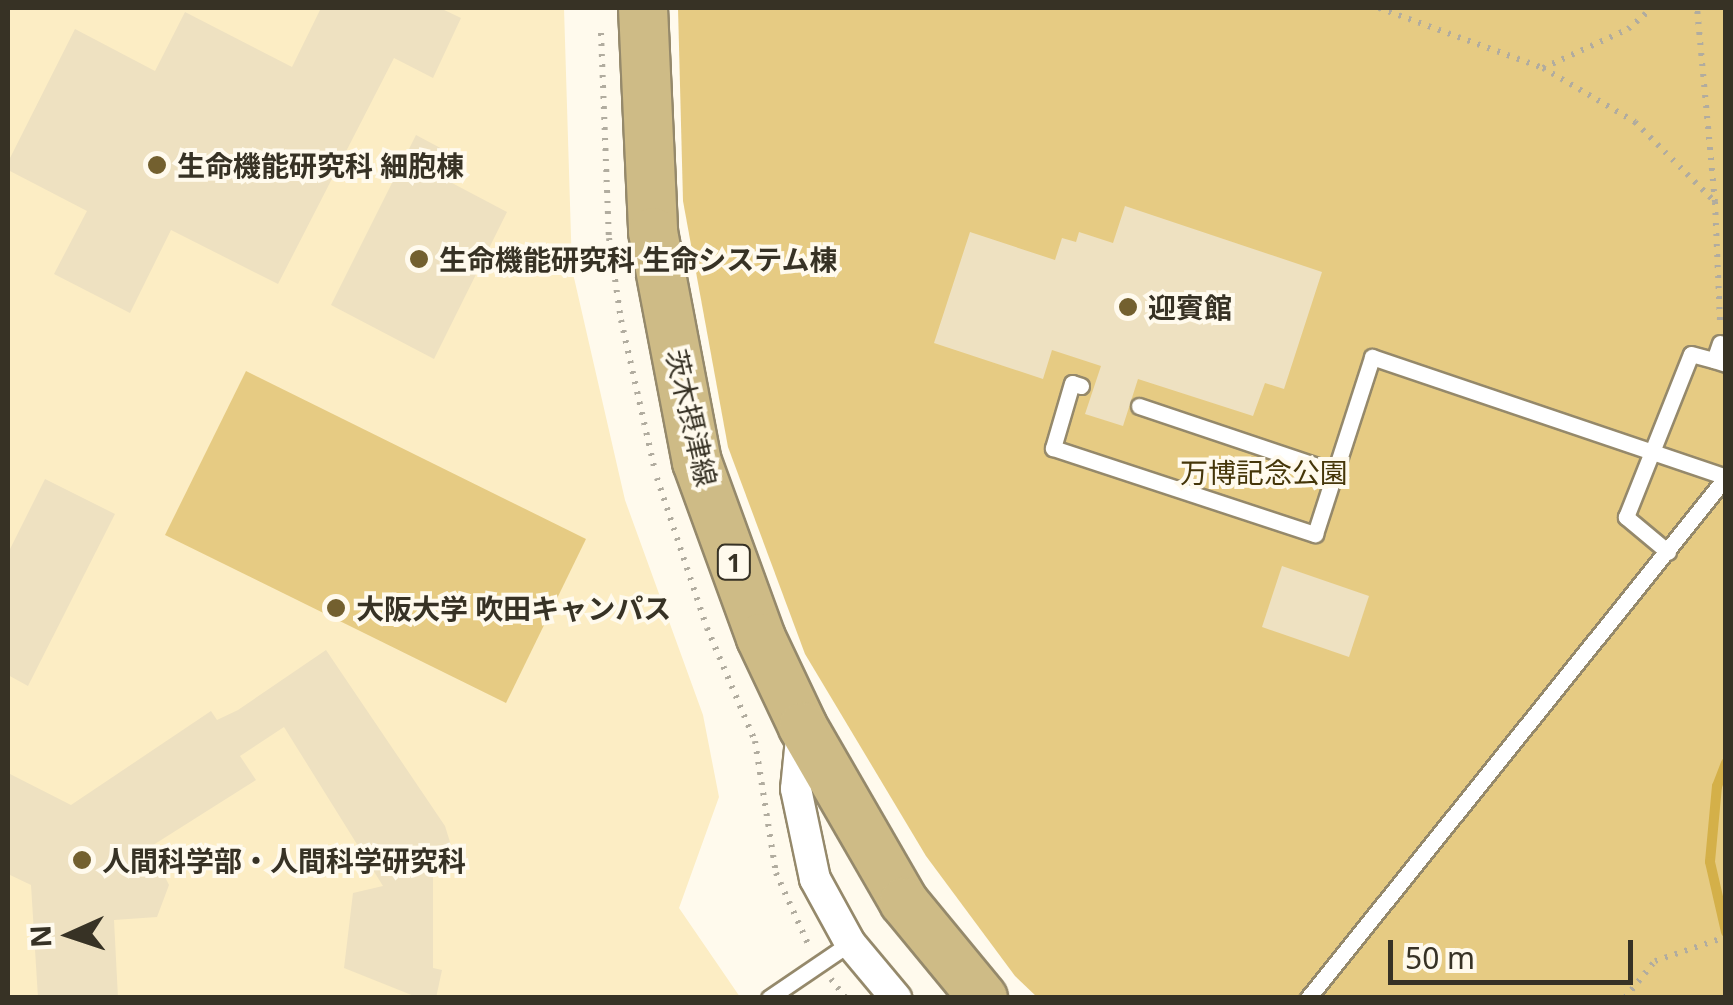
<!DOCTYPE html>
<meta charset="utf-8">
<style>
body{margin:0}
#map{position:relative;width:1733px;height:1005px;overflow:hidden;background:#fffaed;font-family:"Noto Sans","Noto Sans JP",sans-serif}
div>[style]{position:absolute}
.built>*{inset:0;background:#fcedc4}
.green>*{inset:0;background:#e6cb83}
.stream>*{height:10px;margin:-5px;padding:0 5px;transform-origin:5px;border-radius:5px;background:#d4b049}
.building>*{inset:0;background:#eee1c1}
.path>*{height:6px;margin-top:-3px;transform-origin:0;background:repeating-linear-gradient(90deg,#b1ac9f 0 2.5px,transparent 0 10.5px)}
.roads{filter:drop-shadow(2px 0 #95896b) drop-shadow(-2px 0 #95896b) drop-shadow(0 2px #95896b) drop-shadow(0 -2px #95896b)}
.service>*{height:15px;margin:-7.5px;padding:0 7.5px;transform-origin:7.5px;border-radius:7.5px;background:#fff}
.minor>*{height:30px;margin:-15px;padding:0 15px;transform-origin:15px;border-radius:15px;background:#fff}
.primary>*{height:48px;margin:-24px;padding:0 24px;transform-origin:24px;border-radius:24px;background:#cebb86}
.dots>*{width:28px;height:28px;translate:-50% -50%;box-sizing:border-box;border:5px solid #fffaed;border-radius:50%}
span{translate:-50% -50%;white-space:nowrap;text-align:center;line-height:1.15;-webkit-text-stroke:8px #fffaed;paint-order:stroke}
.shield-label span{padding:2px 8px;background:#fffaed;border:2px solid;border-radius:8px;-webkit-text-stroke-width:0}
.shield-label{font-size:25px;color:#373225;font-weight:700}
.poi-label{font-size:28px;color:#373225;font-weight:700}
.left{translate:0 -50%;text-align:left}
.street-label{font-size:28px;color:#373225}
.park-label{font-size:28px;color:#453609}
.frame{position:absolute;inset:0;border:10px solid #373225;pointer-events:none}
.north{position:absolute;left:20px;top:885px;width:100px;height:100px;-webkit-text-stroke:8px #fffaed;paint-order:stroke;rotate:267deg;font-size:28px;font-weight:700;line-height:40px;text-align:center;color:#373225}
.north::after{content:'';display:block;margin:auto;width:35px;height:45px;background:#373225;clip-path:polygon(50% 0,100% 100%,50% 72%,0 100%)}
.scale{position:absolute;left:1388px;top:940px;width:245px;height:45px;box-sizing:border-box;border:5px solid #373225;border-top:0;padding-left:12px;font-size:30px;line-height:35px;white-space:nowrap;color:#373225;-webkit-text-stroke:8px #fffaed;paint-order:stroke}
</style>
<div id="map">
<div class="built">
<i style="clip-path:polygon(8px 8px,564px 8px,572px 269px,625px 500px,703px 715px,719px 797px,679px 908px,740px 997px,8px 997px)"></i>
</div>
<div class="green">
<i style="clip-path:polygon(678px 8px,1725px 8px,1725px 997px,1038px 998px,1015px 976px,926px 856px,805px 654px,728px 447px,683px 201px)"></i>
<i style="clip-path:polygon(246px 371px,586px 539px,506px 703px,165px 535px)"></i>
</div>
<div class="stream">
<i style="left:1726px;top:763px;width:25px;rotate:111deg"></i>
<i style="left:1717px;top:786px;width:76px;rotate:95.3deg"></i>
<i style="left:1710px;top:862px;width:72px;rotate:77.1deg"></i>
</div>
<div class="building">
<i style="clip-path:polygon(321px 8px,440px 8px,461px 18px,433px 78px,394px 58px,278px 284px,171px 230px,130px 313px,54px 274px,87px 211px,8px 170px,8px 162px,75px 29px,155px 71px,185px 12px,292px 67px)"></i>
<i style="clip-path:polygon(416px 135px,463px 160px,452px 183px,507px 212px,434px 359px,331px 305px)"></i>
<i style="clip-path:polygon(1125px 206px,1322px 272px,1284px 389px,1265px 383px,1253px 416px,1138px 379px,1123px 426px,1085px 414px,1101px 366px,1052px 350px,1043px 379px,934px 343px,970px 232px,1055px 260px,1062px 238px,1076px 242px,1079px 232px,1113px 243px)"></i>
<i style="clip-path:polygon(45px 479px,115px 514px,28px 686px,8px 675px,8px 553px)"></i>
<i style="clip-path:polygon(1282px 566px,1369px 596px,1349px 657px,1262px 627px)"></i>
<i style="clip-path:polygon(326px 650px,445px 826px,459px 871px,433px 877px,433px 968px,442px 970px,436px 998px,419px 998px,344px 968px,353px 893px,383px 886px,284px 727px,240px 756px,256px 780px,150px 847px,169px 885px,157px 917px,114px 920px,118px 998px,38px 998px,31px 885px,8px 874px,8px 773px,71px 805px,211px 711px,217px 720px,238px 710px)"></i>
</div>
<div class="path">
<i style="left:1379px;top:8px;width:175px;rotate:20.1deg"></i>
<i style="left:1543px;top:68px;width:107px;rotate:30.4deg"></i>
<i style="left:1635px;top:122px;width:113px;rotate:45deg"></i>
<i style="left:1715px;top:202px;width:195px;rotate:-95.3deg"></i>
<i style="left:601px;top:33px;width:205px;rotate:87.8deg"></i>
<i style="left:609px;top:238px;width:83px;rotate:81.7deg"></i>
<i style="left:621px;top:320px;width:150px;rotate:77.3deg"></i>
<i style="left:1543px;top:68px;width:94px;rotate:-24.6deg"></i>
<i style="left:1628px;top:29px;width:32px;rotate:-41deg"></i>
<i style="left:1715px;top:202px;width:119px;rotate:87.6deg"></i>
<i style="left:657px;top:478px;width:158px;rotate:71.6deg"></i>
<i style="left:707px;top:628px;width:123px;rotate:67deg"></i>
<i style="left:755px;top:741px;width:134px;rotate:81deg"></i>
<i style="left:776px;top:873px;width:78px;rotate:65.7deg"></i>
<i style="left:831px;top:979px;width:24px;rotate:52deg"></i>
<i style="left:1625px;top:998px;width:48px;rotate:-51deg"></i>
<i style="left:1655px;top:961px;width:75px;rotate:-18.7deg"></i>
</div>
<div class="roads">
<div class="service">
<i style="left:1720px;top:343px;width:18px;rotate:109deg"></i>
<i style="left:1714px;top:360px;width:13px;rotate:18deg"></i>
<i style="left:1081px;top:386px;width:9px;rotate:-162deg"></i>
<i style="left:1072px;top:383px;width:68px;rotate:106.3deg"></i>
<i style="left:1053px;top:448px;width:276px;rotate:18.2deg"></i>
<i style="left:1315px;top:534px;width:186px;rotate:-72.1deg"></i>
<i style="left:1372px;top:357px;width:374px;rotate:18.7deg"></i>
<i style="left:1139px;top:406px;width:207px;rotate:18.6deg"></i>
<i style="left:1668px;top:552px;width:55px;rotate:-140.2deg"></i>
<i style="left:1626px;top:517px;width:175px;rotate:-68.3deg"></i>
<i style="left:1691px;top:354px;width:24px;rotate:15deg"></i>
<i style="left:769px;top:998px;width:98px;rotate:-34.2deg"></i>
<i style="left:1308px;top:998px;width:668px;rotate:-51.26deg"></i>
</div>
<div class="minor">
<i style="left:802px;top:729px;width:60px;rotate:95.7deg"></i>
<i style="left:796px;top:789px;width:92px;rotate:78.1deg"></i>
<i style="left:815px;top:879px;width:73px;rotate:61.3deg"></i>
<i style="left:850px;top:943px;width:72px;rotate:50.1deg"></i>
</div>
<div class="primary">
<i style="left:643px;top:8px;width:224px;rotate:87.4deg"></i>
<i style="left:653px;top:232px;width:234px;rotate:79.2deg"></i>
<i style="left:697px;top:462px;width:187px;rotate:70deg"></i>
<i style="left:761px;top:638px;width:98px;rotate:64.7deg"></i>
<i style="left:803px;top:727px;width:202px;rotate:60deg"></i>
<i style="left:904px;top:902px;width:124px;rotate:50.5deg"></i>
</div>
</div>
<div class="dots">
<i style="left:157px;top:165px;background:#73602f"></i>
<i style="left:419px;top:259px;background:#73602f"></i>
<i style="left:1128px;top:307px;background:#73602f"></i>
<i style="left:336px;top:608px;background:#73602f"></i>
<i style="left:82px;top:860px;background:#73602f"></i>
</div>
<div class="shield-label">
<span style="left:734px;top:562px">1</span>
</div>
<div class="poi-label">
<span class="left" style="left:177px;top:165px">生命機能研究科 細胞棟</span>
<span class="left" style="left:439px;top:259px">生命機能研究科 生命システム棟</span>
<span class="left" style="left:1148px;top:307px">迎賓館</span>
<span class="left" style="left:356px;top:608px">大阪大学 吹田キャンパス</span>
<span class="left" style="left:102px;top:860px">人間科学部・人間科学研究科</span>
</div>
<div class="street-label">
<span style="left:692px;top:418px;rotate:77deg">茨木摂津線</span>
</div>
<div class="park-label">
<span style="left:1264px;top:472px">万博記念公園</span>
</div>
<div class="frame"></div>
<div class="north">N</div>
<div class="scale">50 m</div>
</div>
